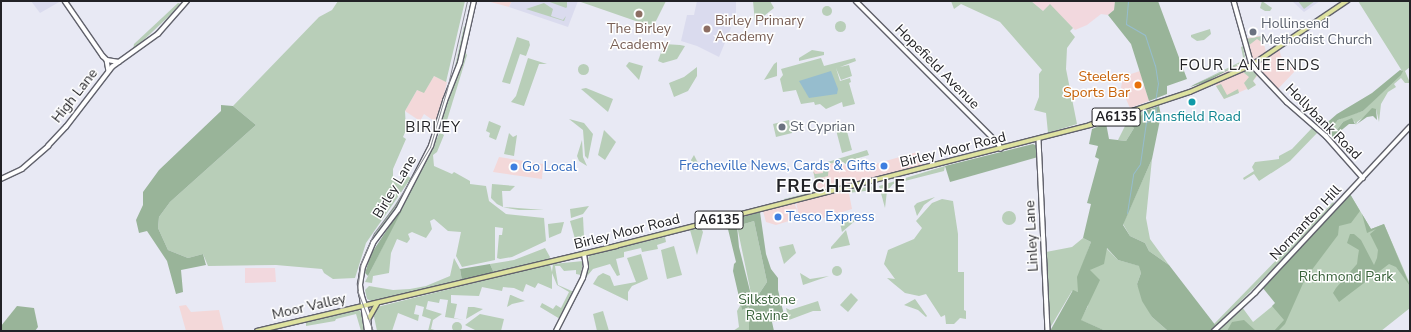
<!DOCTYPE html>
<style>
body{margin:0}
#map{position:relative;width:1411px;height:332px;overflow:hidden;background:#e8e9f4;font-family:"Nunito Sans",sans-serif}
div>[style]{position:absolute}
.commercial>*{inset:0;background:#f3d8d9}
.industrial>*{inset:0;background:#f2d8de}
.built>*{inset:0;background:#dadbee}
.green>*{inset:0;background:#b8ceb8}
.round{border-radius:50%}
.forest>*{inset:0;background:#99b499}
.water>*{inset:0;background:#96bdce}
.stream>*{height:1px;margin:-0.5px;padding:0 0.5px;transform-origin:0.5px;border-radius:0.5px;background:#96bdce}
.roads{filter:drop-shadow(1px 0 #61626c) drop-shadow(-1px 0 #61626c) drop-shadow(0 1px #61626c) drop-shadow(0 -1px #61626c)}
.secondary>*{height:3.5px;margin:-1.75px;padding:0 1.75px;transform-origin:1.75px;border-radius:1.75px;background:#fff}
.primary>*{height:3.5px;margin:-1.75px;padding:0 1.75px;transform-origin:1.75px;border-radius:1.75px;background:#dee2a0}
.tram>*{height:1px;margin:-0.5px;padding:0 0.5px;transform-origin:0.5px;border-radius:0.5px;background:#8a8b93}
.dots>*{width:11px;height:11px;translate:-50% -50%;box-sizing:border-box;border:2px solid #fff;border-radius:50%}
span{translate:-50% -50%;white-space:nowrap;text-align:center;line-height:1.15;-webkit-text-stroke:3px #fff;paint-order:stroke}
.shield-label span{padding:1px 3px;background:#fff;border:1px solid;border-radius:3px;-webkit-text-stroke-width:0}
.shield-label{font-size:13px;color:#222226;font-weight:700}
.education-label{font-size:14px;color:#785e54}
.left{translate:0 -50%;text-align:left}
.worship-label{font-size:14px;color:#5b616d}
.street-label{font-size:14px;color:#222226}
.food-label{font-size:14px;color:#c56008}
.right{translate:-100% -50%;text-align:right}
.culture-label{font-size:14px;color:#0d838f}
.shop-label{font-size:14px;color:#366cbe}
.park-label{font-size:14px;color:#39623a}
.neighbourhood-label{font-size:15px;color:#222226;letter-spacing:1px}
.district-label{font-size:18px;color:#222226;font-weight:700;letter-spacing:1px}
.frame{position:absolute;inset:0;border:2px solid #222226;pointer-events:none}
</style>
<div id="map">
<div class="commercial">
<i style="clip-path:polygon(487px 1px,512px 1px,509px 7px)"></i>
<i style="clip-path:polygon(1256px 36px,1262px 36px,1267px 56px,1279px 48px,1281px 56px,1295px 71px,1276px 91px,1259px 74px,1253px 81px,1256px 85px,1224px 99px,1212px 79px,1247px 61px,1243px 39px)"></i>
<i style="clip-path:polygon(1140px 71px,1149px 101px,1130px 108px,1121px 88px,1122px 82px,1125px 76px)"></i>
<i style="clip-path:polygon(434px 76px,447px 82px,437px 123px,424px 114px,420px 121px,405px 111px,417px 90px,424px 92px)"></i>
<i style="clip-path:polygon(917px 152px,920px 163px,926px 168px,848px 188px,852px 209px,820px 219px,818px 214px,800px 220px,795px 198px,818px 192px,812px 168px,841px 161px,851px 171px)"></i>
<i style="clip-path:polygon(499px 157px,543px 164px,542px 179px,493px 172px)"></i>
<i style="clip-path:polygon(794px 203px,797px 209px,793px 211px,792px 220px,776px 225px,766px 222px,763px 211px)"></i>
<i style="clip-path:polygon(186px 305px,191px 312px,219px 310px,224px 331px,186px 331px,179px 306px)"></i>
</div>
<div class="industrial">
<i style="clip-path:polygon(1031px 1px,1115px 1px,1114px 10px,1108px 15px,1101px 14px,1087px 25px,1075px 30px,1050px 5px,1043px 11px)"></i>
<i style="clip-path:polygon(245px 268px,275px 268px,276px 282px,245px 283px)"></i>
</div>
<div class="built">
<i style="clip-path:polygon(31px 1px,61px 1px,40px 13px)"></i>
<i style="clip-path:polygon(512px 1px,578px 1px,568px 27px,509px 7px)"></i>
<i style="clip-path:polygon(697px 1px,736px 1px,736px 16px,719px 57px,697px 46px,681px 41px,687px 15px,694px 15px)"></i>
<i style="clip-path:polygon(1292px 1px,1320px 1px,1304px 12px)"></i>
</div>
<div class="green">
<i style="clip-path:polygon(338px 1px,465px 1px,446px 82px,434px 76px,424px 93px,417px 90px,405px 111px,406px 130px,403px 137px,406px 139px,393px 169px,393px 179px,400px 180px,404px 174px,411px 178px,366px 243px,355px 278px,333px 279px,324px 273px,322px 269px,276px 265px,208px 266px,203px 254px,188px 258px,168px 250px,158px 228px,159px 217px,170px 202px,256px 125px,233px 106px,319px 17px,332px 10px)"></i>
<i style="clip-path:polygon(547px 1px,567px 1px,567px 7px,566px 8px)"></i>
<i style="clip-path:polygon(578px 1px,666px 1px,653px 27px)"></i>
<i style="clip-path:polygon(753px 1px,770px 1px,774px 8px,755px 23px)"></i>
<i style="clip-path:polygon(951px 1px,1031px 1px,1043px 11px,1050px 4px,1073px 28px,1070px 31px,1075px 37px,1067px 48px,1066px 69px,1077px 124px,1048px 133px,1046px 113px,1034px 110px,1039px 97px,1039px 74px,1042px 70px,1000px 22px,961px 4px,954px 9px)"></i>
<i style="clip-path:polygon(1262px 1px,1272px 8px,1270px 11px,1265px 11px,1260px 8px)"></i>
<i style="clip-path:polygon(1298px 1px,1315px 1px,1304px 9px)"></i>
<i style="clip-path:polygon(1358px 1px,1409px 1px,1410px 67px,1405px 71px,1410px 83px,1405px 83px,1401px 78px,1394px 84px,1396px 87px,1388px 92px,1381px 104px,1379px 122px,1376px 109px,1357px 122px,1356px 125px,1354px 121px,1343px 122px,1336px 131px,1331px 124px,1346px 116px,1363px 111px,1402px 71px)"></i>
<i style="clip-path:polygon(178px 3px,182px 4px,133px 50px,134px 44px)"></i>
<i style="clip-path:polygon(544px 3px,553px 9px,551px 16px,563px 20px,566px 16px,564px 21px,526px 9px)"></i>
<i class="round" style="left:822px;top:6px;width:10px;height:10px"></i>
<i class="round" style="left:834.5px;top:20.5px;width:11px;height:11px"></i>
<i style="clip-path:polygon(464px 26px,466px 27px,462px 50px,452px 80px)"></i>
<i style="clip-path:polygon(1210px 29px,1211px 34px,1204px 40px,1197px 41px,1191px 37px,1191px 35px)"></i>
<i style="clip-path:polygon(1262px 36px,1263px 43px,1257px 39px,1248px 46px,1246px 39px)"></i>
<i style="clip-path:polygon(517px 37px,529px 41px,530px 45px,526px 56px,520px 54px,510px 84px,502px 82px)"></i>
<i style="clip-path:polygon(664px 44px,680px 45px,685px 46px,677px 59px,663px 63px,658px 61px)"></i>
<i style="clip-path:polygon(1243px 46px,1246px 62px,1195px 84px,1240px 62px,1243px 57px,1241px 47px)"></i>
<i style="clip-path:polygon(812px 50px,824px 52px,824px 55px,799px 61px,799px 58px)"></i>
<i style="clip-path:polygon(465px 52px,467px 55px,444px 130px,441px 127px,442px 118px)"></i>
<i style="clip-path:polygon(528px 58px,547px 64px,539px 64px,524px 106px,511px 102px,516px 96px)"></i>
<i style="clip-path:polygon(821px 58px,824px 66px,855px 58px,856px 61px,840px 67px,849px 65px,852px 76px,841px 80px,836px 68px,840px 81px,850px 78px,851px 82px,849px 83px,855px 104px,843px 107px,842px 102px,826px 109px,820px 104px,815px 105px,814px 102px,801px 104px,796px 90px,783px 92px,780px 79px,783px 75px,781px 69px)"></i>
<i style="clip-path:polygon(629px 62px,643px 66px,639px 80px,626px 66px)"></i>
<i style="clip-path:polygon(777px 62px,777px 76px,764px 80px,774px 64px)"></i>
<i class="round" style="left:577.5px;top:63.5px;width:11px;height:11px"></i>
<i style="clip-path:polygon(697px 67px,697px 76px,688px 91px,674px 97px,669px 83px,684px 77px)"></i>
<i style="clip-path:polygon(1251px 69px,1257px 75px,1253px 81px,1256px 85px,1248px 90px,1244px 83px,1249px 77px,1243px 72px)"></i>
<i style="clip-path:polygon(1221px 84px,1227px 95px,1238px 89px,1239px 93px,1224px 99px,1216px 86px)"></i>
<i style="clip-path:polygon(586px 88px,613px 99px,608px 112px,581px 89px)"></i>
<i style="clip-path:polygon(1147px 110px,1132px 125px,1134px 128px,1126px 141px,1118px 140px,1126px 124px,1140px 112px)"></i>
<i style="clip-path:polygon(569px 119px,584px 123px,593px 134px,588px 159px,585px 156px,583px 130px)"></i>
<i style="clip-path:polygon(789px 120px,792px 133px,776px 137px,773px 124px)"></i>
<i style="clip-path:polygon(489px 121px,501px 126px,496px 140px,489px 137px,490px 133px,486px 131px)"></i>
<i style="clip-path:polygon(845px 124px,852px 150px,842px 153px,835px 126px)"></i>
<i style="clip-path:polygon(1312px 128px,1318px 132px,1290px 161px,1259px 181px,1254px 174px,1244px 180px,1243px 178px,1254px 171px,1252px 167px,1255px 162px,1279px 159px,1279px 156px,1292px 149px)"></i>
<i style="clip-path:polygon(604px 130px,616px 142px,605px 160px,598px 155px)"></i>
<i style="clip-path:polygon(440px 132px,444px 135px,437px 152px,433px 155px,434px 166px,452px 174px,454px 172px,470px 181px,470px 184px,486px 186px,489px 201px,506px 214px,544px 218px,546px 241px,512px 257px,500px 259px,497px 258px,499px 235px,502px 235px,503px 228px,495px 227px,495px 260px,462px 267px,456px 256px,461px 232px,448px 231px,434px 219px,430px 221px,432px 229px,426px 238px,412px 232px,408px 234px,410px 239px,407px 243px,397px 239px,391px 253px,389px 273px,373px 276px,372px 283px,365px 282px)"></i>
<i style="clip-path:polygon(509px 133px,513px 137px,517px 135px,514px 156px,504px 154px)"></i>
<i style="clip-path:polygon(582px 140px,583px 157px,587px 166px,579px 161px,577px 156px)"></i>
<i style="clip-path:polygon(867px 150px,869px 155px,848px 161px,849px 166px,841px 161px,829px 164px,828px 176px,815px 179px,813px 170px,815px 174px,823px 173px,821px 164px)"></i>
<i style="clip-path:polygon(694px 155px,699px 165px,697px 169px,693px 168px,691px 160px)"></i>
<i style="clip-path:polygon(1152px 159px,1146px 218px,1150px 239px,1169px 265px,1149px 251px,1145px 243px,1130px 236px,1123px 224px)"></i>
<i style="clip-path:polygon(945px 166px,944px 171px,893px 184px,887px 191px,885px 208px,879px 186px)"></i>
<i style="clip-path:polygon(492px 184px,515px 186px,510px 191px,502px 191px,503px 207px,544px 210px,519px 210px,507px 208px,503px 207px,497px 204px,491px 198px)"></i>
<i style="clip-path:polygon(875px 186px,874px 190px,848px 193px,848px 190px)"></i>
<i style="clip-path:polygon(828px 188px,823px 192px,783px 201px,784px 199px)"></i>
<i style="clip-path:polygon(405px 190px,396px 209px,376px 236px,360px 276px,365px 253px,372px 238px)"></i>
<i style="clip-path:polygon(1350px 194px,1371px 229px,1384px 224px,1410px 284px,1410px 308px,1381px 331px,1215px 331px,1242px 307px,1253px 322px,1275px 304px)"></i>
<i style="clip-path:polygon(935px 197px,924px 205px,917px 216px,914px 206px,917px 203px)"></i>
<i style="clip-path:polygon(942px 199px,953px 201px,958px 234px,958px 272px,964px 272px,964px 310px,966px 311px,966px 319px,960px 318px,954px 324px,946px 324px,945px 315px,941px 317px,926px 294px,919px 296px,905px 293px,894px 284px,887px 278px,895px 279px,884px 264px,888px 250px,914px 239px,922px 228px,916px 221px,932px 203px)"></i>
<i style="clip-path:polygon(1333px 202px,1335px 204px,1284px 258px,1216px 326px,1214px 324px)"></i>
<i style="clip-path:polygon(589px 206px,583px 214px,571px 218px,570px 209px)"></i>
<i class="round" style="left:1002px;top:211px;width:14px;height:14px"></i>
<i style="clip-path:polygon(583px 217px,584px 237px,575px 239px,570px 221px)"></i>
<i style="clip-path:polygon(743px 217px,744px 224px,754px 221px,767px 282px,753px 303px,737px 226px,742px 224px,739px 218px)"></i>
<i style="clip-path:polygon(855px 219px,856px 220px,842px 232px,840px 223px)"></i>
<i style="clip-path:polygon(564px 222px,561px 233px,549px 238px,548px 224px)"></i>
<i style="clip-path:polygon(697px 228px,701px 228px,703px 232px,697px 255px,690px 230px)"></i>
<i style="clip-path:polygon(846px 230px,850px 245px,831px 249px,831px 247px)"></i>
<i style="clip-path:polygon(665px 237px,666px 242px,657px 245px,658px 249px,642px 252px,641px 248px,624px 252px,624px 257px,616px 259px,620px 275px,617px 276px,610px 264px,593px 269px,583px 281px,587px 260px,591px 254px)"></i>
<i style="clip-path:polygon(1083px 238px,1091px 242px,1078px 277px,1078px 292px,1072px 291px,1050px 328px,1046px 252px,1072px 247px)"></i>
<i style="clip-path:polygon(793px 244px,796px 253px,784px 264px,779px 247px)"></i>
<i style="clip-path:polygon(674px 246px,682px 275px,667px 279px,661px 250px)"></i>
<i style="clip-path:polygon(545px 248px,550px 257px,548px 260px,494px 273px,490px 264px,514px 260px)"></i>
<i style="clip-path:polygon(1106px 248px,1118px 260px,1140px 266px,1141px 273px,1137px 284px,1152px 317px,1168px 331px,1106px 331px,1080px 320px,1088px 306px,1090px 270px)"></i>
<i style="clip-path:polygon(641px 254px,648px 279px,632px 286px,628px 292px,628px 301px,593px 284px,598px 276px,603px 273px,610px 276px,614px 286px,636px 282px,627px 258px)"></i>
<i style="clip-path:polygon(454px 258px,460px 269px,462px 281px,390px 298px,371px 301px,367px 299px,365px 290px,369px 286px,393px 290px,410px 289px,426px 286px,450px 276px)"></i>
<i style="clip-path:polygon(583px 261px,581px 275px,576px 274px,576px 270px,564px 271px,560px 266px,555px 266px,558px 285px,574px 292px,560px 319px,540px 307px,542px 303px,553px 309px,556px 305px,561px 308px,569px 292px,557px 285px,552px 273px,552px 289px,538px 283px,535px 288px,526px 284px,523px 292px,514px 288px,503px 287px,502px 291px,482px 287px,479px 296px,451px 295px,451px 303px,457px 304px,454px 318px,464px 320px,445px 317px,448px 300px,440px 299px,439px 303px,428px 301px,426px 309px,442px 314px,433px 320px,431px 329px,438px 331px,428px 331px,431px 319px,422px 316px,424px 307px,416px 305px,414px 314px,419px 315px,418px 321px,398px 313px,392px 331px,377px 331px,373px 312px,377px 307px,550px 264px,552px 272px,553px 264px)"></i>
<i class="round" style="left:832px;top:266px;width:10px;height:10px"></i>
<i style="clip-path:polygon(800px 273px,810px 279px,829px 276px,803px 285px)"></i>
<i style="clip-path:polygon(851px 293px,858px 300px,848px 312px,840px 305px)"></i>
<i style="clip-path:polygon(510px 295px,511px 295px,525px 301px,512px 304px,507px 307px)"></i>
<i style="clip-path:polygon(915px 299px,927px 316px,926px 317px,918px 310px,904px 305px)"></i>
<i style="clip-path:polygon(818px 301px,821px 311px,813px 311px,789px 320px,786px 308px,790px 310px)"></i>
<i style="clip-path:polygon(741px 304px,742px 310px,749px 307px,749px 324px,754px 331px,733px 331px,739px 327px,737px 311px)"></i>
<i style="clip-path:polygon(468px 307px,474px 307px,483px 309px,466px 319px)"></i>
<i style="clip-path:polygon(359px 310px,363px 315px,364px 331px,361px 331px,356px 314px,336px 319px,335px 321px,306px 326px,306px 322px)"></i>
<i style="clip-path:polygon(603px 311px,609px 331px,597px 331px,593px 314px)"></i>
<i style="clip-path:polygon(480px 314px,504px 319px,501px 331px,477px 331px,465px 325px)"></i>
<i class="round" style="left:452px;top:322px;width:10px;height:10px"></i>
</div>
<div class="forest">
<i style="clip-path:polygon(1115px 1px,1158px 1px,1187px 79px,1167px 86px,1167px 94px,1149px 101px,1131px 44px,1108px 15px,1114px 10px)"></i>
<i style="clip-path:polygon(1234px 67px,1206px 82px,1190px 87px,1195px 84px)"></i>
<i style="clip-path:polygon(1400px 70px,1403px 71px,1401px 75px,1363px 111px,1338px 120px,1331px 127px,1336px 131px,1343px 122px,1352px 118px,1355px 124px,1349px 124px,1333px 137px,1322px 127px,1337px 114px,1372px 93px)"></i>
<i style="clip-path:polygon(221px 105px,233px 106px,256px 125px,170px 202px,159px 217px,158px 228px,168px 250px,188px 258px,203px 254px,206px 265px,181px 270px,183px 292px,176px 294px,167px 261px,147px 231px,139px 233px,136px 220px,143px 205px,143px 192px,159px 170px,221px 111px)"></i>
<i style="clip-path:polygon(1159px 106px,1161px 115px,1152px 159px,1123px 225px,1130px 236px,1145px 243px,1149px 251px,1169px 265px,1216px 326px,1211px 331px,1168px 331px,1152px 317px,1142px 301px,1137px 284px,1141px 273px,1139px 266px,1118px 260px,1107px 248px,1104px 264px,1090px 270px,1100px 280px,1081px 320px,1106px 331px,1050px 331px,1073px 290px,1078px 292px,1077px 277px,1091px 242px,1083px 238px,1091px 204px,1087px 203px,1099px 159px,1095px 157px,1098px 146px,1089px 144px,1092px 129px,1106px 123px,1109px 139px,1126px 141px,1134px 128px,1131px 125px,1147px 110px)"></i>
<i style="clip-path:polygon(1372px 108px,1376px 109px,1377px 120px,1373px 116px,1367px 117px,1357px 124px)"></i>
<i style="clip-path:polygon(1033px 144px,1037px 146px,1038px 157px,950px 182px,945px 166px)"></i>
<i style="clip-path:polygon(1350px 194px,1360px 211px,1351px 223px,1339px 226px,1338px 235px,1305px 279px,1285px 324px,1278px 331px,1274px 331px,1284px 320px,1272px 306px,1275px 303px,1262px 287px)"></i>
<i style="clip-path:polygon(400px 210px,402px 210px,368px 276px,365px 273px,371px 254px)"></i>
<i style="clip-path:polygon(760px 212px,766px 254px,771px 269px,778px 278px,778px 290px,785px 319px,772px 322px,774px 331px,749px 331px,749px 307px,742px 310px,733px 271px,734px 264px,736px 262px,726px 221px,739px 218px,742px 224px,737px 226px,739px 247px,753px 303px,767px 282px,754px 221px,744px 224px,743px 217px)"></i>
<i style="clip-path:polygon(1362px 214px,1371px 229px,1384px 224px,1410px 286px,1396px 267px,1389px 264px,1339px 302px,1333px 293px,1336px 288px,1357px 264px,1358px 256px,1359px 250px,1347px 243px,1350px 234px,1354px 234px,1361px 240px,1374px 265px,1377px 258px,1378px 250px,1370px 234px,1376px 229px,1367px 233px)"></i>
<i style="clip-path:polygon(490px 264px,494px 273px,462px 281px,460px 269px)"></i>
<i style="clip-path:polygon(17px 306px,34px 308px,38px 327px,35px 331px,1px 331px,1px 326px)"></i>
<i style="clip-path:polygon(1244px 320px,1256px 331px,1227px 331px,1232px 322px)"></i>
</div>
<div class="water">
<i style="clip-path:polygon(831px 71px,838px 89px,837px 94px,809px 98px,799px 81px)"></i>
</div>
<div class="stream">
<i style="left:1128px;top:1px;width:23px;rotate:95deg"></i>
<i style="left:1126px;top:24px;width:22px;rotate:30deg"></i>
<i style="left:1145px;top:35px;width:32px;rotate:72deg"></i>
<i style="left:1155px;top:65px;width:18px;rotate:81deg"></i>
<i style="left:1158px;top:83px;width:18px;rotate:99deg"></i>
<i style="left:1127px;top:213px;width:39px;rotate:-81deg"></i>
<i style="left:1133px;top:174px;width:12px;rotate:-55deg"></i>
<i style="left:1140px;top:164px;width:42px;rotate:-81.9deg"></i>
<i style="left:1146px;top:122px;width:12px;rotate:-20deg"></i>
<i style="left:1157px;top:118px;width:14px;rotate:-98deg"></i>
</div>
<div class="roads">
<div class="secondary">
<i style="left:65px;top:1px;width:67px;rotate:55.4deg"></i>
<i style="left:103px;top:56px;width:6px;rotate:45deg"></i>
<i style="left:107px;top:60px;width:12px;rotate:9deg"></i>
<i style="left:856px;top:1px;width:202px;rotate:45deg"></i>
<i style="left:999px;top:144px;width:5px;rotate:68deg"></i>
<i style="left:1234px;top:1px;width:66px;rotate:74.3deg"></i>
<i style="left:1252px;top:65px;width:51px;rotate:46.6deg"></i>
<i style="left:1287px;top:102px;width:52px;rotate:41.1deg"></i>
<i style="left:1326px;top:136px;width:56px;rotate:48.6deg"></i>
<i style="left:107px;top:60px;width:11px;rotate:80deg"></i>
<i style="left:1039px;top:140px;width:191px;rotate:87.3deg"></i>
<i style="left:1px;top:179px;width:23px;rotate:-25deg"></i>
<i style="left:22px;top:169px;width:35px;rotate:-41deg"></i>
<i style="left:48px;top:146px;width:26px;rotate:-47deg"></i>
<i style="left:66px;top:127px;width:76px;rotate:-52.5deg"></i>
<i style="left:112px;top:67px;width:57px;rotate:-35.7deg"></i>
<i style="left:158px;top:34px;width:44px;rotate:-48.7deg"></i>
<i style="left:361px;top:292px;width:23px;rotate:72deg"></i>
<i style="left:368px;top:314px;width:17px;rotate:83deg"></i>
<i style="left:367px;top:331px;width:47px;rotate:-98.7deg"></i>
<i style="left:360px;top:285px;width:18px;rotate:-81deg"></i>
<i style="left:363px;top:267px;width:26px;rotate:-67deg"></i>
<i style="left:373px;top:243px;width:41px;rotate:-52.9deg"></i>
<i style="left:398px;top:210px;width:72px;rotate:-62.7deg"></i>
<i style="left:431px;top:146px;width:47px;rotate:-72.7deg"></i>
<i style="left:445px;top:101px;width:41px;rotate:-68.5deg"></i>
<i style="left:460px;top:63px;width:64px;rotate:-77.3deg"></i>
<i style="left:556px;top:331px;width:59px;rotate:-63deg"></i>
<i style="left:583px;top:278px;width:11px;rotate:-75deg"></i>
<i style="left:586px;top:267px;width:13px;rotate:-99deg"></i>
<i style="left:1214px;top:331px;width:56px;rotate:-42.8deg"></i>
<i style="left:1255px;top:293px;width:227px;rotate:-47deg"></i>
</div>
<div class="primary">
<i style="left:369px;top:318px;width:16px;rotate:-60deg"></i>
<i style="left:257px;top:331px;width:369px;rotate:-13.3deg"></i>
<i style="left:616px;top:246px;width:489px;rotate:-14.3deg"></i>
<i style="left:1090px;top:125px;width:105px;rotate:-18.3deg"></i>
<i style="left:1190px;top:92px;width:68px;rotate:-23.5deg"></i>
<i style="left:1252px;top:65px;width:115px;rotate:-34deg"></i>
</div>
</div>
<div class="tram">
<i style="left:373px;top:331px;width:44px;rotate:-111.3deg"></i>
<i style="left:357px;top:290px;width:28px;rotate:-82deg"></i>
<i style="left:361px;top:262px;width:32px;rotate:-66deg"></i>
<i style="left:374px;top:233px;width:35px;rotate:-53deg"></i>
<i style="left:395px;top:205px;width:68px;rotate:-58.9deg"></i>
<i style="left:430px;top:147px;width:60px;rotate:-73.7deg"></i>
<i style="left:447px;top:89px;width:90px;rotate:-77.2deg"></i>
</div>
<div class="dots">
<i style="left:639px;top:14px;background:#8d6e63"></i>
<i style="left:707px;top:29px;background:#8d6e63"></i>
<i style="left:1253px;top:32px;background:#6b7280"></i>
<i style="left:1138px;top:85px;background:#e8710a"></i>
<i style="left:1192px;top:102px;background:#0f9aa8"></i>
<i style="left:782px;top:127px;background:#6b7280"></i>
<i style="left:884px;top:166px;background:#3f7fe0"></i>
<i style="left:514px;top:167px;background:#3f7fe0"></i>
<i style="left:778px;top:217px;background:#3f7fe0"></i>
</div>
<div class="shield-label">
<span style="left:1116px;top:117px">A6135</span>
<span style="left:719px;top:220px">A6135</span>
</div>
<div class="education-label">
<span class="left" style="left:715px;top:29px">Birley Primary<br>Academy</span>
<span style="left:639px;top:37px">The Birley<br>Academy</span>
</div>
<div class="worship-label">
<span class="left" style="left:1261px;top:32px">Hollinsend<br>Methodist Church</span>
<span class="left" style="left:790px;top:127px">St Cyprian</span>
</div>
<div class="street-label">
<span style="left:937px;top:67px;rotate:45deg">Hopefield Avenue</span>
<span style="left:75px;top:96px;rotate:-52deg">High Lane</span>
<span style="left:1323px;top:122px;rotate:45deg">Hollybank Road</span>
<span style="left:953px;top:150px;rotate:-14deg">Birley Moor Road</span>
<span style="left:395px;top:187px;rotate:-59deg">Birley Lane</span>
<span style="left:1306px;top:223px;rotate:-47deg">Normanton Hill</span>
<span style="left:627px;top:232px;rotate:-14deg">Birley Moor Road</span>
<span style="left:1032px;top:236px;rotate:-93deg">Linley Lane</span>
<span style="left:309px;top:307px;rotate:-13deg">Moor Valley</span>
</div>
<div class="food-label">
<span class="right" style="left:1130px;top:85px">Steelers<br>Sports Bar</span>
</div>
<div class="culture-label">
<span style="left:1192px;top:117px">Mansfield Road</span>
</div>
<div class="shop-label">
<span class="right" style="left:876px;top:166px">Frecheville News, Cards &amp; Gifts</span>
<span class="left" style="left:522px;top:167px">Go Local</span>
<span class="left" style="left:786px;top:217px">Tesco Express</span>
</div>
<div class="park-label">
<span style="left:1346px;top:277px">Richmond Park</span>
<span style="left:767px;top:308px">Silkstone<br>Ravine</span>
</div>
<div class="neighbourhood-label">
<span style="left:1250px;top:66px">FOUR LANE ENDS</span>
<span style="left:433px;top:128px">BIRLEY</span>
</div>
<div class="district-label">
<span style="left:841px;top:186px">FRECHEVILLE</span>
</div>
<div class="frame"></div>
</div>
